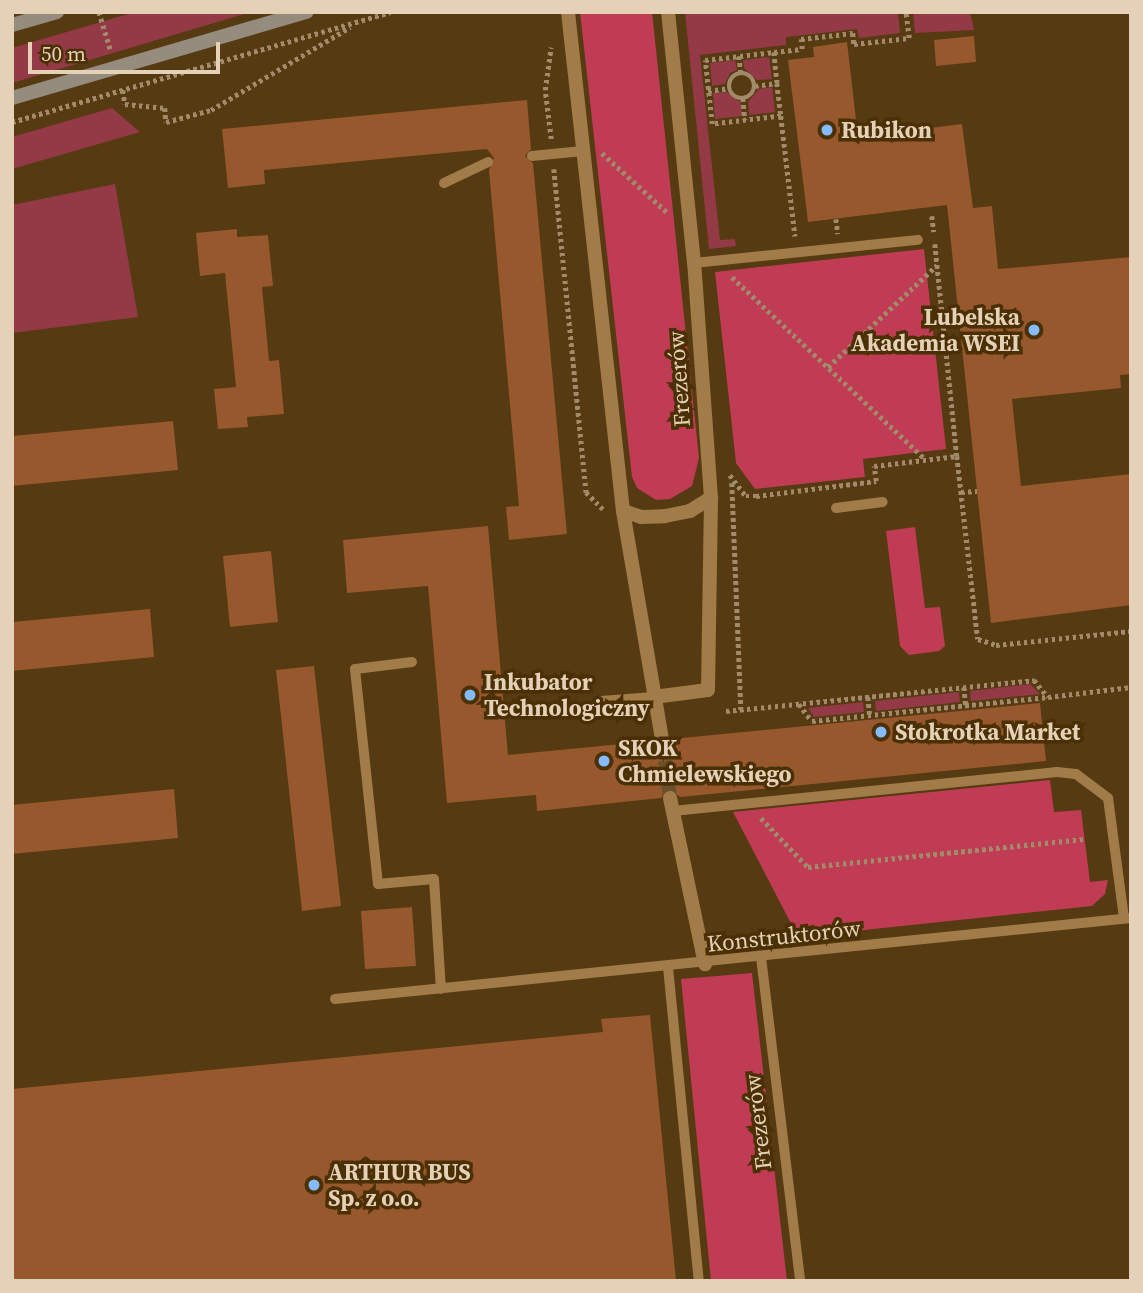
<!DOCTYPE html>
<meta charset="utf-8">
<style>
body{margin:0}
#map{position:relative;width:1143px;height:1293px;overflow:hidden;background:#553a12;font-family:"Source Serif 4",serif}
div>[style]{position:absolute}
.green>*{inset:0;background:#943a47}
.forest>*{inset:0;background:#bf3c54}
.building>*{inset:0;background:#96582c}
.street-tunnel>*{height:14px;margin-top:-7px;transform-origin:0;background:repeating-linear-gradient(90deg,#6b512b 0 14px,transparent 0 21px)}
.path>*{height:4.5px;margin-top:-2.25px;transform-origin:0;background:repeating-linear-gradient(90deg,#a28b6a 0 3.5px,transparent 0 7px)}
.path>.ring{margin:-2.25px;padding:0;box-sizing:content-box;background:none;border:4.5px solid #a28b6a;border-radius:50%}
.lane>*{height:10px;margin:-5px;padding:0 5px;transform-origin:5px;border-radius:5px;background:#a27c48}
.street>*{height:14px;margin:-7px;padding:0 7px;transform-origin:7px;border-radius:7px;background:#a27c48}
.secondary>*{height:14px;margin:-7px;padding:0 7px;transform-origin:7px;border-radius:7px;background:#968c7d}
.dots>*{width:19px;height:19px;translate:-50% -50%;box-sizing:border-box;border:4px solid #4a3004;border-radius:50%}
span{translate:-50% -50%;white-space:nowrap;text-align:center;line-height:1.15;-webkit-text-stroke:7px #4a3004;paint-order:stroke}
.poi-label{font-size:23px;color:#e5d1b7;font-weight:700}
.left{translate:0 -50%;text-align:left}
.right{translate:-100% -50%;text-align:right}
.street-label{font-size:23px;color:#e5d1b7}
.frame{position:absolute;inset:0;border:14px solid #e5d1b7;pointer-events:none}
.scale{position:absolute;left:28px;top:42px;width:192px;height:32px;box-sizing:border-box;border:4px solid #e5d1b7;border-top:0;padding-left:9px;font-size:21px;line-height:24px;white-space:nowrap;color:#e5d1b7;-webkit-text-stroke:5px #4a3004;paint-order:stroke}
</style>
<div id="map">
<div class="green">
<i style="clip-path:polygon(135px 12px,251px 12px,12px 83px,12px 48px)"></i>
<i style="clip-path:polygon(685px 12px,898px 12px,900px 33px,859px 38px,857px 29px,786px 37px,786px 45px,700px 55px,720px 240px,735px 239px,736px 246px,709px 249px)"></i>
<i style="clip-path:polygon(913px 12px,970px 12px,974px 30px,915px 33px)"></i>
<i style="clip-path:polygon(769px 57px,772px 79px,757px 80px,744px 68px,743px 60px)"></i>
<i style="clip-path:polygon(735px 60px,737px 70px,730px 73px,725px 84px,712px 86px,710px 63px)"></i>
<i style="clip-path:polygon(772px 87px,775px 112px,749px 115px,748px 102px,759px 89px)"></i>
<i style="clip-path:polygon(727px 92px,741px 103px,742px 116px,715px 119px,713px 93px)"></i>
<i style="clip-path:polygon(112px 108px,140px 132px,12px 169px,12px 137px)"></i>
<i style="clip-path:polygon(115px 184px,138px 317px,12px 333px,12px 205px)"></i>
<i style="clip-path:polygon(1030px 684px,1040px 694px,971px 701px,970px 691px)"></i>
<i style="clip-path:polygon(959px 692px,960px 702px,876px 711px,875px 701px)"></i>
<i style="clip-path:polygon(863px 702px,864px 712px,814px 717px,808px 708px)"></i>
</div>
<div class="forest">
<i style="clip-path:polygon(580px 12px,652px 12px,699px 458px,692px 486px,670px 499px,656px 500px,637px 488px,632px 477px)"></i>
<i style="clip-path:polygon(924px 249px,946px 449px,863px 459px,865px 477px,755px 489px,736px 463px,715px 272px)"></i>
<i style="clip-path:polygon(915px 527px,925px 608px,940px 607px,945px 646px,939px 651px,909px 655px,900px 646px,886px 531px)"></i>
<i style="clip-path:polygon(1050px 780px,1054px 812px,1081px 810px,1090px 882px,1108px 880px,1105px 894px,1092px 906px,798px 937px,733px 812px)"></i>
<i style="clip-path:polygon(752px 973px,787px 1281px,711px 1281px,681px 979px)"></i>
</div>
<div class="building">
<i style="clip-path:polygon(974px 36px,976px 62px,936px 66px,934px 40px)"></i>
<i style="clip-path:polygon(847px 42px,858px 137px,962px 124px,973px 208px,992px 206px,998px 269px,1131px 257px,1131px 374px,1120px 375px,1121px 388px,1012px 399px,1021px 486px,1131px 474px,1131px 605px,991px 623px,947px 205px,808px 222px,788px 60px,814px 57px,813px 47px)"></i>
<i style="clip-path:polygon(527px 100px,531px 149px,525px 156px,533px 163px,567px 534px,509px 540px,506px 507px,519px 506px,489px 170px,494px 158px,487px 149px,264px 170px,265px 184px,228px 188px,222px 129px)"></i>
<i style="clip-path:polygon(237px 229px,237px 237px,268px 235px,273px 286px,262px 287px,269px 361px,279px 360px,284px 414px,247px 417px,248px 427px,218px 429px,214px 389px,236px 387px,225px 273px,200px 276px,196px 233px)"></i>
<i style="clip-path:polygon(173px 421px,178px 470px,12px 486px,12px 436px)"></i>
<i style="clip-path:polygon(488px 526px,508px 755px,652px 741px,663px 750px,672px 739px,1040px 703px,1046px 761px,680px 797px,669px 789px,661px 798px,537px 811px,536px 795px,447px 803px,428px 586px,347px 593px,343px 540px)"></i>
<i style="clip-path:polygon(271px 551px,278px 622px,230px 627px,223px 556px)"></i>
<i style="clip-path:polygon(150px 609px,154px 657px,12px 671px,12px 622px)"></i>
<i style="clip-path:polygon(314px 666px,341px 906px,302px 911px,276px 670px)"></i>
<i style="clip-path:polygon(174px 789px,178px 838px,12px 854px,12px 805px)"></i>
<i style="clip-path:polygon(412px 907px,416px 966px,365px 969px,361px 911px)"></i>
<i style="clip-path:polygon(650px 1015px,676px 1281px,12px 1281px,12px 1089px,603px 1032px,601px 1019px)"></i>
</div>
<div class="street-tunnel">
<i style="left:662px;top:740px;width:59px;rotate:82.1deg"></i>
</div>
<div class="path">
<i style="left:99px;top:12px;width:41px;rotate:72.9deg"></i>
<i style="left:774px;top:52px;width:28px;rotate:-6deg"></i>
<i style="left:802px;top:49px;width:10px;rotate:-96deg"></i>
<i style="left:801px;top:39px;width:52px;rotate:-6.6deg"></i>
<i style="left:853px;top:33px;width:11px;rotate:85deg"></i>
<i style="left:854px;top:44px;width:55px;rotate:-6.2deg"></i>
<i style="left:909px;top:38px;width:26px;rotate:-97deg"></i>
<i style="left:739px;top:56px;width:17px;rotate:83deg"></i>
<i class="ring" style="left:729px;top:73px;width:21.5px;height:21.5px"></i>
<i style="left:755px;top:86px;width:22px;rotate:-8deg"></i>
<i style="left:123px;top:90px;width:14px;rotate:82deg"></i>
<i style="left:125px;top:104px;width:40px;rotate:5.7deg"></i>
<i style="left:165px;top:108px;width:14px;rotate:86deg"></i>
<i style="left:166px;top:122px;width:47px;rotate:-14.9deg"></i>
<i style="left:211px;top:110px;width:162px;rotate:-30.8deg"></i>
<i style="left:708px;top:91px;width:22px;rotate:-8deg"></i>
<i style="left:743px;top:98px;width:22px;rotate:85deg"></i>
<i style="left:781px;top:116px;width:69px;rotate:173.4deg"></i>
<i style="left:712px;top:124px;width:64px;rotate:-96.2deg"></i>
<i style="left:705px;top:60px;width:69px;rotate:-6.6deg"></i>
<i style="left:774px;top:52px;width:31px;rotate:84deg"></i>
<i style="left:777px;top:83px;width:33px;rotate:83deg"></i>
<i style="left:781px;top:116px;width:121px;rotate:83.3deg"></i>
<i style="left:12px;top:122px;width:394px;rotate:-16.2deg"></i>
<i style="left:551px;top:139px;width:49px;rotate:-97deg"></i>
<i style="left:545px;top:90px;width:43px;rotate:-82.1deg"></i>
<i style="left:602px;top:153px;width:89px;rotate:42.3deg"></i>
<i style="left:554px;top:169px;width:325px;rotate:84.3deg"></i>
<i style="left:586px;top:492px;width:24px;rotate:45deg"></i>
<i style="left:932px;top:216px;width:16px;rotate:83deg"></i>
<i style="left:836px;top:219px;width:15px;rotate:82deg"></i>
<i style="left:935px;top:244px;width:213px;rotate:84.1deg"></i>
<i style="left:732px;top:277px;width:264px;rotate:43.3deg"></i>
<i style="left:828px;top:367px;width:149px;rotate:-43.1deg"></i>
<i style="left:730px;top:475px;width:26px;rotate:53deg"></i>
<i style="left:746px;top:496px;width:10px"></i>
<i style="left:756px;top:496px;width:121px;rotate:-7.1deg"></i>
<i style="left:876px;top:481px;width:15px;rotate:-98deg"></i>
<i style="left:874px;top:466px;width:84px;rotate:-6.9deg"></i>
<i style="left:957px;top:456px;width:184px;rotate:83.5deg"></i>
<i style="left:978px;top:639px;width:19px;rotate:18deg"></i>
<i style="left:996px;top:645px;width:136px;rotate:-5.9deg"></i>
<i style="left:732px;top:483px;width:227px;rotate:87.7deg"></i>
<i style="left:961px;top:492px;width:16px;rotate:-4deg"></i>
<i style="left:964px;top:687px;width:18px;rotate:84deg"></i>
<i style="left:868px;top:697px;width:18px;rotate:84deg"></i>
<i style="left:799px;top:704px;width:21px;rotate:53deg"></i>
<i style="left:812px;top:721px;width:237px;rotate:-5.8deg"></i>
<i style="left:726px;top:711px;width:310px;rotate:-5.7deg"></i>
<i style="left:1034px;top:680px;width:22px;rotate:51deg"></i>
<i style="left:1048px;top:697px;width:84px;rotate:-6.9deg"></i>
<i style="left:761px;top:818px;width:68px;rotate:46.2deg"></i>
<i style="left:808px;top:867px;width:278px;rotate:-5.8deg"></i>
</div>
<div class="lane">
<i style="left:532px;top:156px;width:51px;rotate:-5.6deg"></i>
<i style="left:444px;top:183px;width:49px;rotate:-25.5deg"></i>
<i style="left:694px;top:263px;width:225px;rotate:-5.9deg"></i>
<i style="left:836px;top:508px;width:47px;rotate:-7.3deg"></i>
<i style="left:412px;top:662px;width:57px;rotate:173deg"></i>
<i style="left:355px;top:669px;width:216px;rotate:83.9deg"></i>
<i style="left:378px;top:884px;width:56px;rotate:-5.1deg"></i>
<i style="left:434px;top:879px;width:110px;rotate:86.4deg"></i>
<i style="left:601px;top:701px;width:53px;rotate:-4.3deg"></i>
<i style="left:673px;top:811px;width:386px;rotate:-5.8deg"></i>
<i style="left:1057px;top:772px;width:19px;rotate:6deg"></i>
<i style="left:1076px;top:774px;width:40px;rotate:37deg"></i>
<i style="left:1108px;top:798px;width:121px;rotate:82.4deg"></i>
<i style="left:761px;top:957px;width:326px;rotate:83.1deg"></i>
<i style="left:668px;top:967px;width:316px;rotate:84.4deg"></i>
<i style="left:335px;top:999px;width:800px;rotate:-5.81deg"></i>
</div>
<div class="street">
<i style="left:568px;top:12px;width:502px;rotate:83.71deg"></i>
<i style="left:623px;top:511px;width:232px;rotate:80.3deg"></i>
<i style="left:623px;top:511px;width:19px;rotate:18deg"></i>
<i style="left:641px;top:517px;width:24px;rotate:-2deg"></i>
<i style="left:665px;top:516px;width:25px;rotate:-11deg"></i>
<i style="left:690px;top:511px;width:25px;rotate:-32deg"></i>
<i style="left:654px;top:697px;width:54px;rotate:-7.4deg"></i>
<i style="left:708px;top:690px;width:192px;rotate:-89.1deg"></i>
<i style="left:711px;top:498px;width:236px;rotate:-94.1deg"></i>
<i style="left:694px;top:263px;width:252px;rotate:-95.9deg"></i>
<i style="left:670px;top:798px;width:170px;rotate:78.1deg"></i>
</div>
<div class="secondary">
<i style="left:12px;top:25px;width:47px;rotate:-16.1deg"></i>
<i style="left:12px;top:98px;width:307px;rotate:-16.3deg"></i>
</div>
<div class="dots">
<i style="left:827px;top:130px;background:#86bbfb"></i>
<i style="left:1034px;top:330px;background:#86bbfb"></i>
<i style="left:470px;top:695px;background:#86bbfb"></i>
<i style="left:881px;top:732px;background:#86bbfb"></i>
<i style="left:604px;top:761px;background:#86bbfb"></i>
<i style="left:314px;top:1185px;background:#86bbfb"></i>
</div>
<div class="poi-label">
<span class="left" style="left:841px;top:130px">Rubikon</span>
<span class="right" style="left:1020px;top:330px">Lubelska<br>Akademia WSEI</span>
<span class="left" style="left:484px;top:695px">Inkubator<br>Technologiczny</span>
<span class="left" style="left:895px;top:732px">Stokrotka Market</span>
<span class="left" style="left:618px;top:761px">SKOK<br>Chmielewskiego</span>
<span class="left" style="left:328px;top:1185px">ARTHUR BUS<br>Sp. z o.o.</span>
</div>
<div class="street-label">
<span style="left:679px;top:379px;rotate:-94deg">Frezerów</span>
<span style="left:784px;top:936px;rotate:-6deg">Konstruktorów</span>
<span style="left:758px;top:1122px;rotate:-97deg">Frezerów</span>
</div>
<div class="frame"></div>
<div class="scale">50 m</div>
</div>
